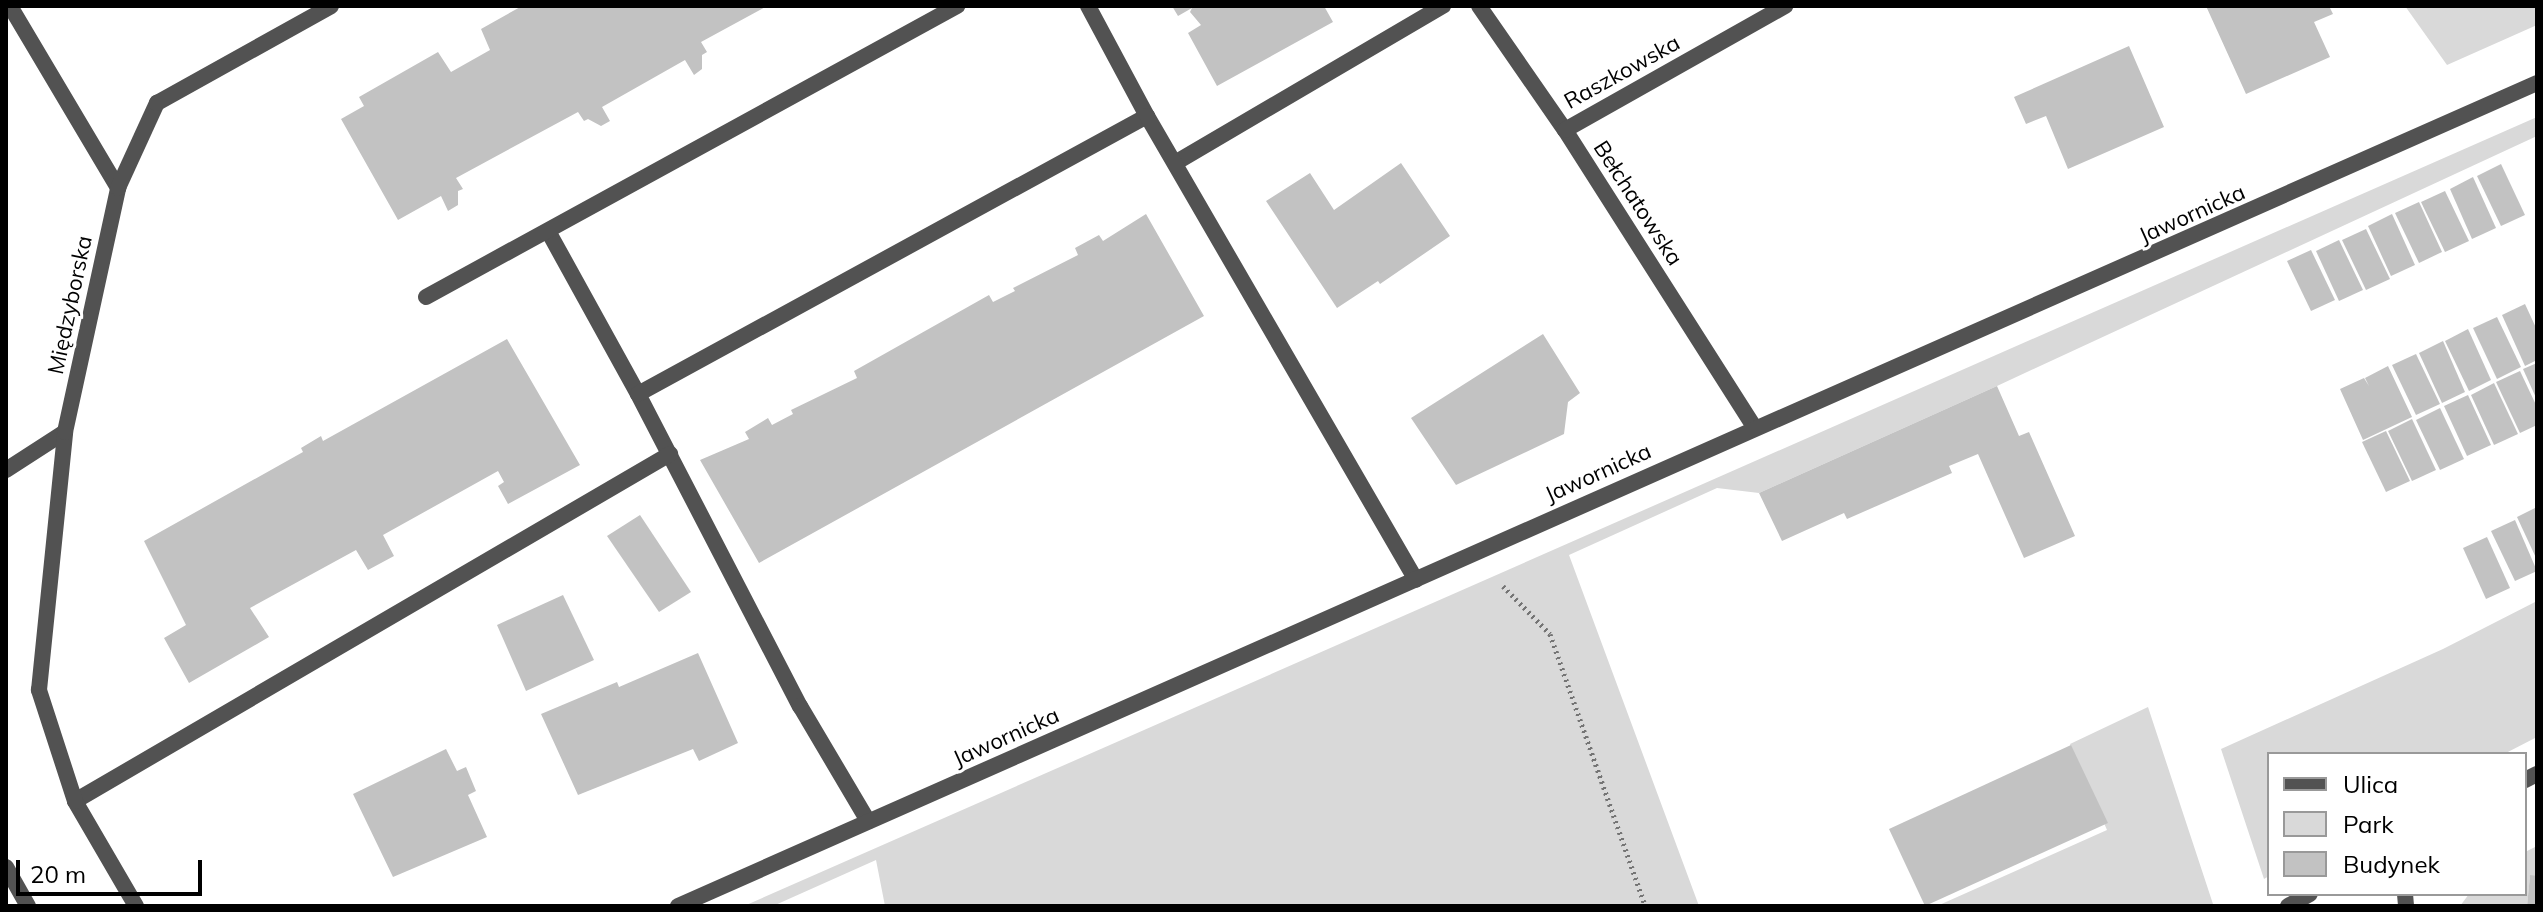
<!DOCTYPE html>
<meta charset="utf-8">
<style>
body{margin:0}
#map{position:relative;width:2543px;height:912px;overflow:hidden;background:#fff;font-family:Mulish,sans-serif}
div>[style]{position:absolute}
.green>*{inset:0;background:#d9d9d9}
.building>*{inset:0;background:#c2c2c2}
.path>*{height:5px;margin-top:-2.5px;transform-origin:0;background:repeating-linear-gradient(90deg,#747474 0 2px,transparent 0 6px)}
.service>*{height:16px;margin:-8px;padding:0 8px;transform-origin:8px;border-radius:8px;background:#525252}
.minor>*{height:16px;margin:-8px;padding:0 8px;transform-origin:8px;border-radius:8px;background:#525252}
span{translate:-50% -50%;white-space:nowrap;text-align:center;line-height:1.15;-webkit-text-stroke:6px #fff;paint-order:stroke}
.street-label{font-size:22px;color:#000}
.frame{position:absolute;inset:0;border:8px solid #000;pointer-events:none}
.legend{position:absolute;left:2267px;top:752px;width:260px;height:144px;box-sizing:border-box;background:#fff;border:2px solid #999;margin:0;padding:10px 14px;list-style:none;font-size:24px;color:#000}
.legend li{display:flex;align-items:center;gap:16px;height:40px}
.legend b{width:40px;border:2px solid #999}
.scale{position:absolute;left:16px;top:860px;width:186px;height:36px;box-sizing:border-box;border:4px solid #000;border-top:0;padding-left:10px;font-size:24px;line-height:28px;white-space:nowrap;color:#000;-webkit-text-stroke:6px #fff;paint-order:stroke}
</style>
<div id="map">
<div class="green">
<i style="clip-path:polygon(2405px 6px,2537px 6px,2537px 25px,2447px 65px)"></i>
<i style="clip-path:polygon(2537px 117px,2537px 136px,1997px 386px,1759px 493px,1717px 488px,1569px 555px,1699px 906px,885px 906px,876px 860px,773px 906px,744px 906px)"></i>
<i style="clip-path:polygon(2537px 601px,2537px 737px,2504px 754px,2269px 754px,2269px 876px,2264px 879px,2221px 749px,2443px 649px)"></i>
<i style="clip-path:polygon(2148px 707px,2213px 904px,1937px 906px,2107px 830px,2070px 744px)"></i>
<i style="clip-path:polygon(2537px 846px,2537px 876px,2530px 876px,2527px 906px,2460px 906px,2469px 894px,2525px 894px,2525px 852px)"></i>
</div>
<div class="building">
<i style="clip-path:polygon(522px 6px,767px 6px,701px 42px,707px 52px,702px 55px,702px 69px,694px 75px,685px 60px,602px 107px,610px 121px,601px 126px,588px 119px,584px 121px,578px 112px,456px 178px,463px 189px,458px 191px,458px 205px,448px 211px,441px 196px,398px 220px,341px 119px,364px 106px,359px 97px,438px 52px,451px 72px,490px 50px,481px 29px)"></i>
<i style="clip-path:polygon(1172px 6px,1324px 6px,1333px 22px,1217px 86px,1188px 33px,1201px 25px,1190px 12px,1192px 8px,1178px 16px)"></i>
<i style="clip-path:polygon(2206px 6px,2329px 6px,2333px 14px,2314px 22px,2330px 57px,2246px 94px)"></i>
<i style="clip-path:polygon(2129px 46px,2164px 127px,2068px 169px,2046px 116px,2026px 124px,2014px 97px)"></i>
<i style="clip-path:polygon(1401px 163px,1450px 236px,1380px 284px,1378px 281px,1337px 308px,1266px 201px,1310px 173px,1334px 210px)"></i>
<i style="clip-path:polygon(2501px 164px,2525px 215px,2501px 226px,2477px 176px)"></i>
<i style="clip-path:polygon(2473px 177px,2496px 228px,2472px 239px,2450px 189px)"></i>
<i style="clip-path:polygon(2445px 191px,2469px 241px,2445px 252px,2421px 202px)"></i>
<i style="clip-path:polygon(2419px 202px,2442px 252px,2419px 263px,2395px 213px)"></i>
<i style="clip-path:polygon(1146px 214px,1204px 316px,759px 563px,700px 460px,749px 439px,745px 432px,768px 418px,772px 425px,793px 414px,791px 410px,857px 378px,854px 371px,989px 295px,993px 302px,1015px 291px,1013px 288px,1078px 255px,1075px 248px,1099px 235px,1103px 241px)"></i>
<i style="clip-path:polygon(2392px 214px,2415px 265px,2391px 276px,2368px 226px)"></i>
<i style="clip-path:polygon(2366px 229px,2390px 279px,2366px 290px,2342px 240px)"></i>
<i style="clip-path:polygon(2339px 240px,2363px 290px,2339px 301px,2316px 251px)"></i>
<i style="clip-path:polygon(2311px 250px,2335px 300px,2311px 311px,2287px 261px)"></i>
<i style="clip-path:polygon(2525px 304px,2537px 330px,2537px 360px,2525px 366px,2502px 315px)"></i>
<i style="clip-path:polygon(2497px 317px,2521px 367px,2497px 379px,2473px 328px)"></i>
<i style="clip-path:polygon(2468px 329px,2491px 380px,2469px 391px,2445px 341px)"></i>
<i style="clip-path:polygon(1543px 334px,1580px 393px,1568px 402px,1564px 434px,1456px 485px,1411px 418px)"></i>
<i style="clip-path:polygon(507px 339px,580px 465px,508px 504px,498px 486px,504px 482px,498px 471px,383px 535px,394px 556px,368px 570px,356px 550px,250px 608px,269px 637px,189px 683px,164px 638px,186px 625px,144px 541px,303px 452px,301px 448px,321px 436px,323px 441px)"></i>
<i style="clip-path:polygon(2443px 341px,2465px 392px,2442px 403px,2419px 353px)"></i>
<i style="clip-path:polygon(2416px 354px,2440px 404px,2416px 415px,2392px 365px)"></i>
<i style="clip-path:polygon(2537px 363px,2537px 400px,2523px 369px)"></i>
<i style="clip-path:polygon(2388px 366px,2412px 417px,2363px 440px,2340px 389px,2364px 378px,2369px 386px,2365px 378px)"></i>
<i style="clip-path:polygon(2520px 371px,2537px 407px,2537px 425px,2520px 433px,2496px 382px)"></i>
<i style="clip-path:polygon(2494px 383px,2518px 434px,2494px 445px,2471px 395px)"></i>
<i style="clip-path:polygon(1997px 386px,2019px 436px,2029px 432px,2075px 536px,2024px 558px,1978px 454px,1949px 466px,1952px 473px,1847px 519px,1844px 513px,1782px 541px,1759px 493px)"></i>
<i style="clip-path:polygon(2468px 395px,2491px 445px,2467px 456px,2444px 406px)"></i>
<i style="clip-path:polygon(2440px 408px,2464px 459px,2440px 470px,2416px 420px)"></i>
<i style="clip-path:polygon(2412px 419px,2436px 470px,2412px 481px,2388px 431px)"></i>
<i style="clip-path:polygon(2386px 431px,2410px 481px,2386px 492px,2362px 442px)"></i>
<i style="clip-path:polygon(2537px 507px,2537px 560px,2517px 517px)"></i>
<i style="clip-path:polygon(640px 515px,691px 592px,659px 612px,607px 536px)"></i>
<i style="clip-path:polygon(2515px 520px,2537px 571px,2515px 581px,2491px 531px)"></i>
<i style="clip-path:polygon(2487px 537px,2510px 588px,2486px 599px,2463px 548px)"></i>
<i style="clip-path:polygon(563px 595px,594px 660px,526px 691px,497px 625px)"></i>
<i style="clip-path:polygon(698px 653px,738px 743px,699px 761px,693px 749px,578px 795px,541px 714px,617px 682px,619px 687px)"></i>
<i style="clip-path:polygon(2071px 745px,2108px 823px,1925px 906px,1889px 829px)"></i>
<i style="clip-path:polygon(446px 749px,457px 771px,466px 767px,476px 791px,468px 795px,487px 837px,393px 877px,353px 794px)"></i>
<i style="clip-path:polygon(2530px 875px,2537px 876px,2537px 906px,2527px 906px)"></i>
</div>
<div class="path">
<i style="left:1503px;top:586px;width:67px;rotate:45.6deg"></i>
<i style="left:1550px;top:634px;width:288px;rotate:70.7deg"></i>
</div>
<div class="service">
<i style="left:1175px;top:163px;width:311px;rotate:-30.4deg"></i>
<i style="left:548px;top:231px;width:186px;rotate:61.1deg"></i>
<i style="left:638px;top:394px;width:352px;rotate:62.6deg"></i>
<i style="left:800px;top:706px;width:134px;rotate:59.4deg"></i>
<i style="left:426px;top:297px;width:606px;rotate:-28.72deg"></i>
<i style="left:638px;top:394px;width:580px;rotate:-28.64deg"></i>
<i style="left:6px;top:470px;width:70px;rotate:-32.8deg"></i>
<i style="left:75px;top:801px;width:689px;rotate:-30.25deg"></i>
<i style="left:6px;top:867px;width:45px;rotate:60.6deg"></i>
<i style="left:2405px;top:894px;width:12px;rotate:85deg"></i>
</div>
<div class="minor">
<i style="left:10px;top:6px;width:212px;rotate:59.3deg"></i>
<i style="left:1088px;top:6px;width:125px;rotate:61.8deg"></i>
<i style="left:1147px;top:116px;width:536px;rotate:59.9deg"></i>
<i style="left:1479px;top:6px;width:151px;rotate:55.3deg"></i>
<i style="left:1565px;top:130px;width:352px;rotate:57.5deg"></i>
<i style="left:1565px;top:130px;width:253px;rotate:-29.4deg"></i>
<i style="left:2525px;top:780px;width:13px;rotate:-27deg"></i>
<i style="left:136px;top:906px;width:121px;rotate:-120.2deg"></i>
<i style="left:75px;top:801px;width:117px;rotate:-108deg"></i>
<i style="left:39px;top:690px;width:259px;rotate:-84.2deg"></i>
<i style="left:65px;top:432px;width:250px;rotate:-77.7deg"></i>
<i style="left:118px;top:188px;width:94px;rotate:-65.4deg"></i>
<i style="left:157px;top:103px;width:199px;rotate:-29.1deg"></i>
<i style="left:678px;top:906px;width:2033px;rotate:-23.88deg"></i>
<i style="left:2288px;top:906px;width:25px;rotate:-29deg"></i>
</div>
<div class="street-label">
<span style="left:1622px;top:72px;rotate:-29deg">Raszkowska</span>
<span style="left:1638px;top:203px;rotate:57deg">Bełchatowska</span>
<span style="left:2192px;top:214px;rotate:-24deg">Jawornicka</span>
<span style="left:70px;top:305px;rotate:-78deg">Międzyborska</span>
<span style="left:1598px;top:473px;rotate:-24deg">Jawornicka</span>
<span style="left:1006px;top:737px;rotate:-24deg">Jawornicka</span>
</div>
<div class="frame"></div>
<ul class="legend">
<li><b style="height:10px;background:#525252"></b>Ulica</li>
<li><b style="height:22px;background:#d9d9d9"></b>Park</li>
<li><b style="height:22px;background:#c2c2c2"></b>Budynek</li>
</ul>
<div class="scale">20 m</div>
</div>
